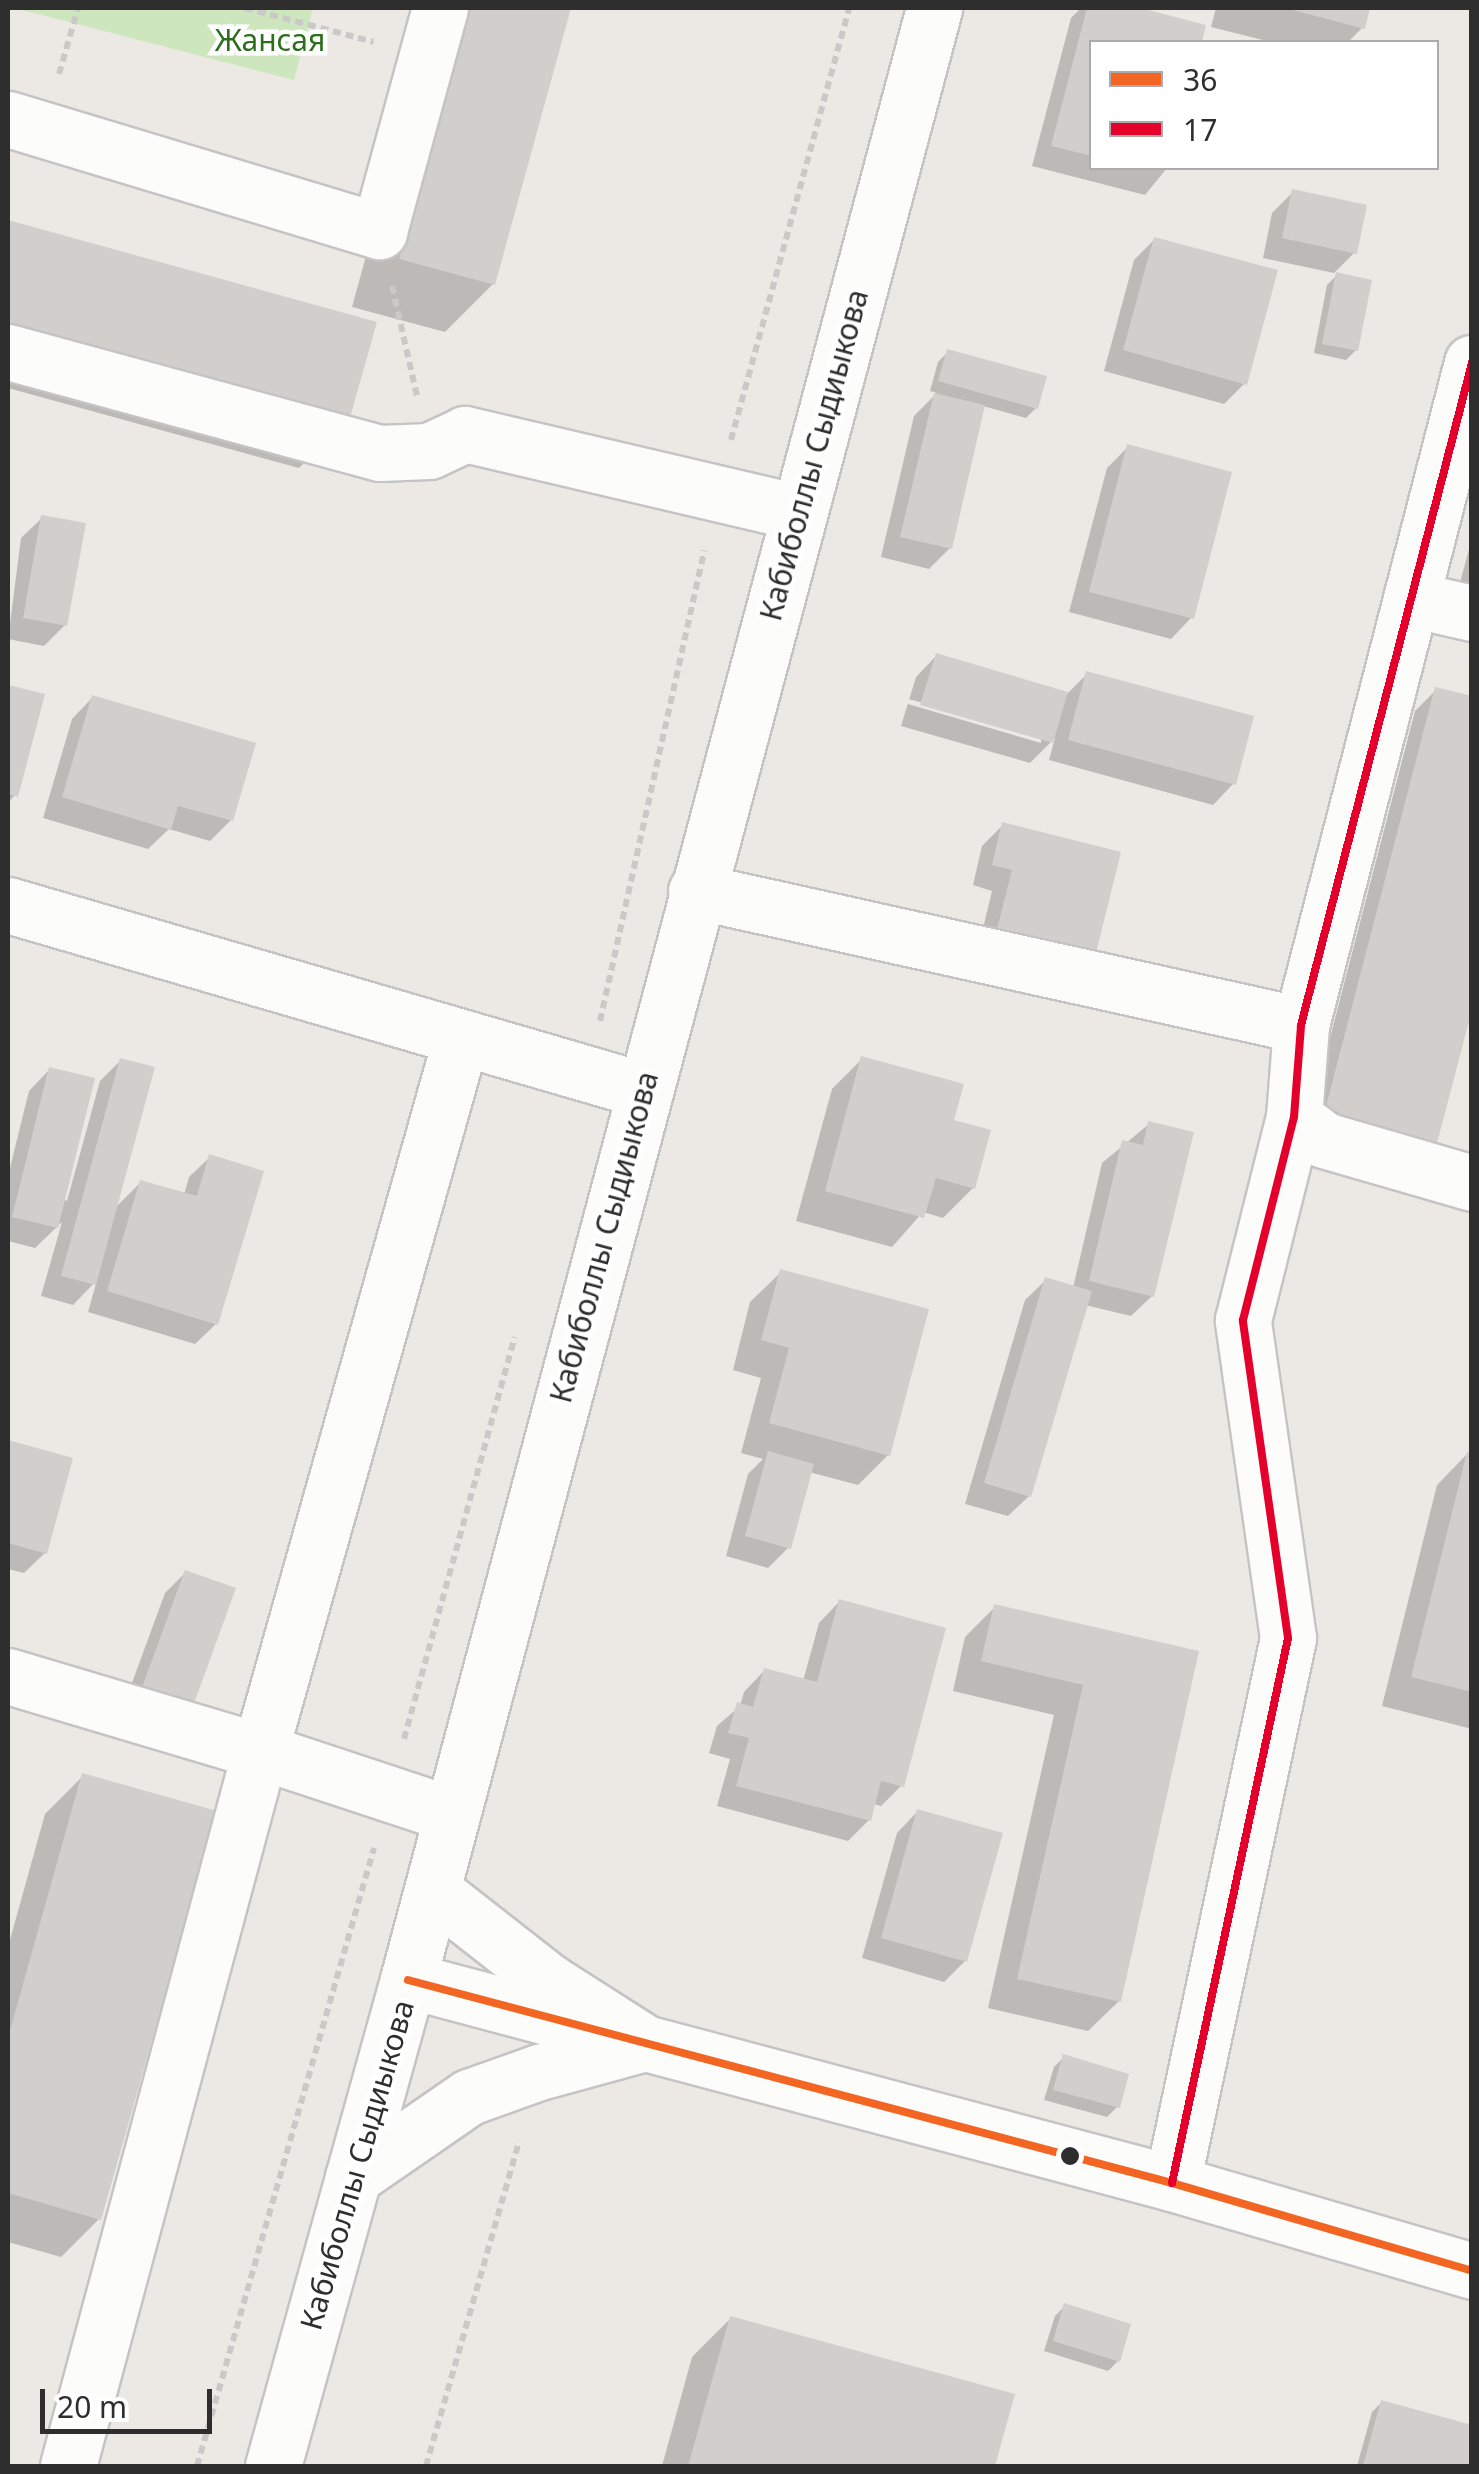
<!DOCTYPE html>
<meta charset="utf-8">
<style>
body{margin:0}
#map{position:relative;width:1479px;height:2474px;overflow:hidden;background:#ece8e4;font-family:"Noto Sans",sans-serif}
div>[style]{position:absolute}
.green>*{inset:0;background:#cee6be}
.shadow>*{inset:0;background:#0003}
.building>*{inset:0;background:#d1cecb}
.path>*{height:6px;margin-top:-3px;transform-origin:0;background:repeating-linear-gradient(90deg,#c9c9c8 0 8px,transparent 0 13px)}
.roads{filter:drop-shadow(2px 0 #c5c4c5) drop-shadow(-2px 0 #c5c4c5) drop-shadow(0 2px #c5c4c5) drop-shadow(0 -2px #c5c4c5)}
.minor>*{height:55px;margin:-27.5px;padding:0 27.5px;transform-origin:27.5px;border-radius:27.5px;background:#fcfcfb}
.bus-1>*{height:8px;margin:-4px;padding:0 4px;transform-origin:4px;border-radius:4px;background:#f26522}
.bus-2>*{height:8px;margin:-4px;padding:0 4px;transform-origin:4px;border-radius:4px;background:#e4002b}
.dots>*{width:28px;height:28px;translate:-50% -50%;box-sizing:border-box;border:5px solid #fff;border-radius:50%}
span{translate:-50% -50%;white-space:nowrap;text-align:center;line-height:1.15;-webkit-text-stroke:9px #fff;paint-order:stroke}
.park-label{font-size:30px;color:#2c6e1b}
.street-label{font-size:30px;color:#2e2e2e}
.frame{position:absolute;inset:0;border:10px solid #2e2e2e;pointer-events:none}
.legend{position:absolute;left:1089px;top:40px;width:350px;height:130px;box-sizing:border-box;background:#fff;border:2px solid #ababab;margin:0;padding:12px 18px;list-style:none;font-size:30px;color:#2e2e2e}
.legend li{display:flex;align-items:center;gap:20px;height:50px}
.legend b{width:50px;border:2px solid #ababab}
.scale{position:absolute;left:40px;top:2389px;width:172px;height:45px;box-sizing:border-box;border:5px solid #2e2e2e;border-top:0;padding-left:12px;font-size:30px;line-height:35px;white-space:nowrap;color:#2e2e2e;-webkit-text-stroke:8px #fff;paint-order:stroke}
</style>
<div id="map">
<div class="green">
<i style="clip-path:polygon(15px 8px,313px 8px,294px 80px)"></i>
</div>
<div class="shadow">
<i style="clip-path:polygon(434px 8px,568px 8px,493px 284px,445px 332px,352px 307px)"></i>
<i style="clip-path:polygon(1081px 8px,1131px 8px,1203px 26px,1199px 42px,1092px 42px,1092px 168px,1167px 168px,1145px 195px,1032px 166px,1071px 18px)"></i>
<i style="clip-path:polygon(1216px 8px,1368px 8px,1362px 28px,1348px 42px,1271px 42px,1211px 27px)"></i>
<i style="clip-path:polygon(1293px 192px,1355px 252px,1334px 273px,1263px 258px,1272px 213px)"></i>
<i style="clip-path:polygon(8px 222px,374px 324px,347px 419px,299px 468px,8px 388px)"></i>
<i style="clip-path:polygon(1155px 239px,1245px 383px,1224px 404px,1104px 371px,1134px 260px)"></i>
<i style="clip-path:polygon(1337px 275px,1356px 350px,1346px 360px,1314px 353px,1327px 285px)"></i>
<i style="clip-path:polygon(948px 352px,1036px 408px,1026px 418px,983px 406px,950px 548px,929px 569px,881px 557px,914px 416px,937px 393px,930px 391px,938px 362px)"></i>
<i style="clip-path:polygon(1128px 447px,1191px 618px,1171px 639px,1069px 612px,1107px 468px)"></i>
<i style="clip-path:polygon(42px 518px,65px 625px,44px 646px,8px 639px,21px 538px)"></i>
<i style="clip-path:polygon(1472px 538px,1472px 626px,1450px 620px)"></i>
<i style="clip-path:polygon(evenodd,936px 656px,1067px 694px,1087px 674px,1233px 784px,1213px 805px,1049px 760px,1055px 738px,1030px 763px,901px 726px,916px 677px,936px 656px,909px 699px,1041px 737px,1041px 743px,908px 704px,909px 699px)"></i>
<i style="clip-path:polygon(8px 687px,42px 696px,15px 795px,8px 803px)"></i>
<i style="clip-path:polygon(1436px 690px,1472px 1000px,1304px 1138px,1415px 711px)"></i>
<i style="clip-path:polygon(92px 698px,231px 820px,210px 841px,169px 829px,148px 849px,43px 818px,72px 719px)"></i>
<i style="clip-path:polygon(1003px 825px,1094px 952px,978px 949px,992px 891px,973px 885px,982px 846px)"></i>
<i style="clip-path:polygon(862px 1059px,951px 1122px,973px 1188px,943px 1218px,923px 1212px,892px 1247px,796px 1221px,832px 1089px)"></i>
<i style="clip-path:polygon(120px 1061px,114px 1209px,141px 1182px,184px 1195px,189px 1177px,210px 1157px,216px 1324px,195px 1344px,88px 1312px,97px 1280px,73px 1305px,41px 1296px,62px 1222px,35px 1248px,8px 1241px,8px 1176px,29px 1091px,49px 1070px,63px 1199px,67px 1201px,100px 1081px)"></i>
<i style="clip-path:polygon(1149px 1124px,1152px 1296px,1131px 1316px,1085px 1305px,1029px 1496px,1008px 1516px,965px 1504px,1025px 1300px,1046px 1280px,1073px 1288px,1102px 1163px)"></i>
<i style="clip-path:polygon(781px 1272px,888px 1455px,858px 1485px,809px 1472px,788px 1548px,768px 1568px,726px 1556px,748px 1474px,763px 1459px,741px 1453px,761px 1378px,733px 1370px,750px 1302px)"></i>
<i style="clip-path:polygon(8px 1442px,70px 1460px,45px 1553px,24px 1573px,8px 1569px)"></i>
<i style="clip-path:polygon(1467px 1454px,1472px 1456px,1472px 1729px,1382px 1706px,1437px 1485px)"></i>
<i style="clip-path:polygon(186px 1572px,233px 1590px,122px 1710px,165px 1593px)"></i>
<i style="clip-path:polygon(839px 1602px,902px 1785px,881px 1806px,873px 1804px,869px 1820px,848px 1841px,717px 1806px,730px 1759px,709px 1753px,717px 1726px,740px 1706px,744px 1692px,764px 1671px,803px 1681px,819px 1623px)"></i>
<i style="clip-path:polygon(995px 1607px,1196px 1653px,1119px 2001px,1088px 2031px,988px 2008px,1054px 1715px,953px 1691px,965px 1637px)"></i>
<i style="clip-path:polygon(83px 1776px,99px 2219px,61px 2257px,8px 2242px,8px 1947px,45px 1814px)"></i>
<i style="clip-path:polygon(917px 1812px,965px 1961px,944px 1982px,862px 1958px,897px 1833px)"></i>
<i style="clip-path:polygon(1064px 2057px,1117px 2107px,1107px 2117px,1044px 2100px,1054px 2067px)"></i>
<i style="clip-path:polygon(1065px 2306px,1118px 2361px,1108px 2371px,1044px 2351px,1055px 2316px)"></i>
<i style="clip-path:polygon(730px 2319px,1012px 2396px,992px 2466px,662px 2466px,692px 2357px)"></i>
<i style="clip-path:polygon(1382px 2402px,1472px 2427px,1472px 2466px,1357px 2466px,1372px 2412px)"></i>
</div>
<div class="building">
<i style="clip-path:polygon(468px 8px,571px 8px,495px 285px,399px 259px)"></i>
<i style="clip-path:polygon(1087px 8px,1141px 8px,1206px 25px,1202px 42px,1092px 42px,1092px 156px,1051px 146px)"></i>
<i style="clip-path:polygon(1285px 8px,1370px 8px,1365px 29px)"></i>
<i style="clip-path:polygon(1292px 189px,1367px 205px,1357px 254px,1282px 238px)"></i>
<i style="clip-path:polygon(8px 220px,377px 322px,349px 421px,8px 327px)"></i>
<i style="clip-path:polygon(1154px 237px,1278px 270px,1247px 385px,1123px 350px)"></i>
<i style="clip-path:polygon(1336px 272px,1372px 280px,1358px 351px,1322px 344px)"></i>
<i style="clip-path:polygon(947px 349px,1047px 376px,1038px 409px,938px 381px)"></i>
<i style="clip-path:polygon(934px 393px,985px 405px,952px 549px,900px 537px)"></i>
<i style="clip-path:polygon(1127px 444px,1232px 472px,1194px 619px,1089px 592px)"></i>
<i style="clip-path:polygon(41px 515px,86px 523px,67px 626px,23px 618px)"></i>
<i style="clip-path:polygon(936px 653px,1068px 692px,1053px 743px,920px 705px)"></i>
<i style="clip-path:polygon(1086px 671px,1254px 716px,1236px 785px,1068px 740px)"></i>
<i style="clip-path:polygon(8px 685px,45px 694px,18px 797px,8px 794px)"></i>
<i style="clip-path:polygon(1435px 687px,1472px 696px,1472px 1010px,1436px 1147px,1323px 1118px)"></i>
<i style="clip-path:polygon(92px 695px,256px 743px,233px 821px,178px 806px,171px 830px,62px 797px)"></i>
<i style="clip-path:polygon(1002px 822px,1121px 852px,1096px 953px,997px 929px,1012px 870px,992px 865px)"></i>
<i style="clip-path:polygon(861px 1056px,964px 1084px,954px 1120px,991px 1130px,975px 1189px,936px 1178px,924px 1218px,825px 1191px)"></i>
<i style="clip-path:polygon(120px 1058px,155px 1067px,96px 1285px,61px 1276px)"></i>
<i style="clip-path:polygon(49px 1067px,95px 1078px,58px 1228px,12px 1217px)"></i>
<i style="clip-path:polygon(1148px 1121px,1194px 1132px,1154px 1297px,1089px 1281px,1122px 1140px,1143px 1145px)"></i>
<i style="clip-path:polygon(209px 1154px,264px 1171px,218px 1325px,107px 1291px,140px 1180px,197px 1196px)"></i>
<i style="clip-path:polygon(780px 1269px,929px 1309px,890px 1456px,769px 1423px,789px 1348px,761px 1340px)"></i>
<i style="clip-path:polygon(1045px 1277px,1092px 1291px,1031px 1497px,984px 1483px)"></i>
<i style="clip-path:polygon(8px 1440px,73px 1458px,47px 1554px,8px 1543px)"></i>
<i style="clip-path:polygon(768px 1451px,814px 1464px,791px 1549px,745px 1536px)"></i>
<i style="clip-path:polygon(1467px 1452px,1472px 1453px,1472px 1692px,1411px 1677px)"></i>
<i style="clip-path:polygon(185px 1570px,236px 1588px,192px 1709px,141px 1690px)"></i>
<i style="clip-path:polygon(839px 1599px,946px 1628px,904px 1787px,881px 1781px,871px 1821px,736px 1786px,749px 1738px,728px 1733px,737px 1702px,753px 1707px,764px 1668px,817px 1682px)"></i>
<i style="clip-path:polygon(994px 1604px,1199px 1651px,1121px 2002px,1017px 1979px,1083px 1685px,981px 1661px)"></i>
<i style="clip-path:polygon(82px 1773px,217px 1811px,101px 2220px,8px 2193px,8px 2038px)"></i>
<i style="clip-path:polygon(917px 1809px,1003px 1833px,967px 1962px,881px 1938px)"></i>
<i style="clip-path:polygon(1063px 2054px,1129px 2074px,1120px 2108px,1053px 2090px)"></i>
<i style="clip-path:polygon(1064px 2303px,1131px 2324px,1120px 2362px,1053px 2341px)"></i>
<i style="clip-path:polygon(730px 2316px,1015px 2394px,995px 2466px,688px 2466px)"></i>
<i style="clip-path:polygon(1381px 2400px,1472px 2425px,1472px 2466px,1363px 2466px)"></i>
</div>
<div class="path">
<i style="left:245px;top:8px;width:133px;rotate:14.8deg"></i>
<i style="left:59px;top:74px;width:69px;rotate:-73.9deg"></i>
<i style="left:392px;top:286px;width:113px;rotate:77.2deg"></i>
<i style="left:731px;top:440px;width:448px;rotate:-74.7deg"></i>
<i style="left:600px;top:1021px;width:482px;rotate:-77.5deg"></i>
<i style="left:404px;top:1739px;width:417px;rotate:-74.6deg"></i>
<i style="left:197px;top:2466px;width:643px;rotate:-74.02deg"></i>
<i style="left:426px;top:2466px;width:338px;rotate:-74deg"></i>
</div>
<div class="roads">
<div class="minor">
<i style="left:8px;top:119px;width:388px;rotate:16.8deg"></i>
<i style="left:379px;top:231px;width:231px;rotate:-74.7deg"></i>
<i style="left:8px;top:352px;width:385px;rotate:15.2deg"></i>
<i style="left:380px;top:453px;width:49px;rotate:-2.3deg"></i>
<i style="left:429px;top:451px;width:40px;rotate:-25deg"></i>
<i style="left:465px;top:434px;width:342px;rotate:13.2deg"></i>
<i style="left:1411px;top:599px;width:63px;rotate:12.9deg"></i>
<i style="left:696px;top:891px;width:620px;rotate:12.49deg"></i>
<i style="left:8px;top:905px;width:661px;rotate:16.24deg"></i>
<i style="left:1294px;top:1117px;width:38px;rotate:37deg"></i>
<i style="left:1324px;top:1140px;width:154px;rotate:16.2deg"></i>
<i style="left:8px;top:1676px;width:263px;rotate:16.6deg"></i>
<i style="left:260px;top:1751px;width:201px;rotate:18.3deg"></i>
<i style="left:408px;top:1980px;width:791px;rotate:14.88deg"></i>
<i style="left:1172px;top:2183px;width:313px;rotate:16.3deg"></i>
<i style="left:353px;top:2177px;width:141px;rotate:-34.6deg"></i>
<i style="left:469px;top:2097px;width:74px;rotate:-19.7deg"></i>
<i style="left:539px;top:2072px;width:110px;rotate:-15.3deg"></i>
<i style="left:645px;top:2043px;width:115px;rotate:-147.4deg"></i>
<i style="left:548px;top:1981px;width:147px;rotate:-141.9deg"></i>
<i style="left:1172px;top:2183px;width:557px;rotate:-77.98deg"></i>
<i style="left:1288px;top:1638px;width:321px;rotate:-98.1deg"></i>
<i style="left:1243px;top:1320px;width:209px;rotate:-75.9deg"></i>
<i style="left:1294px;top:1117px;width:92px;rotate:-85.6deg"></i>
<i style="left:1301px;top:1025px;width:684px;rotate:-75.52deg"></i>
<i style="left:68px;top:2466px;width:740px;rotate:-74.97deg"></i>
<i style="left:260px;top:1751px;width:741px;rotate:-74.26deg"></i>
<i style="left:273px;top:2466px;width:504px;rotate:-74.48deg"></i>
<i style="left:408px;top:1980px;width:2041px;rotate:-75.06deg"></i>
</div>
</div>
<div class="bus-1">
<i style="left:408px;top:1980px;width:791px;rotate:14.88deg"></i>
<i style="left:1172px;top:2183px;width:313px;rotate:16.3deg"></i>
</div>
<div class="bus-2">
<i style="left:1172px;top:2183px;width:557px;rotate:-77.98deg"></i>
<i style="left:1288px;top:1638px;width:321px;rotate:-98.1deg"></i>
<i style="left:1243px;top:1320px;width:209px;rotate:-75.9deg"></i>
<i style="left:1294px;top:1117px;width:92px;rotate:-85.6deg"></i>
<i style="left:1301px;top:1025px;width:684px;rotate:-75.52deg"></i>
</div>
<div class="dots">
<i style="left:1070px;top:2156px;background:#2e2e2e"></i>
</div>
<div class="park-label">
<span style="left:270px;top:40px">Жансая</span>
</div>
<div class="street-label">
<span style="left:814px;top:455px;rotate:-75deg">Кабиболлы Сыдиыкова</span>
<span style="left:604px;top:1237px;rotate:-75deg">Кабиболлы Сыдиыкова</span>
<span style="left:357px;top:2165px;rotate:-74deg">Кабиболлы Сыдиыкова</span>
</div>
<div class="frame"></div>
<ul class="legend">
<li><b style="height:12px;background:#f26522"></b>36</li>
<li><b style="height:12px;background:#e4002b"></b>17</li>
</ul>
<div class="scale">20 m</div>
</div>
